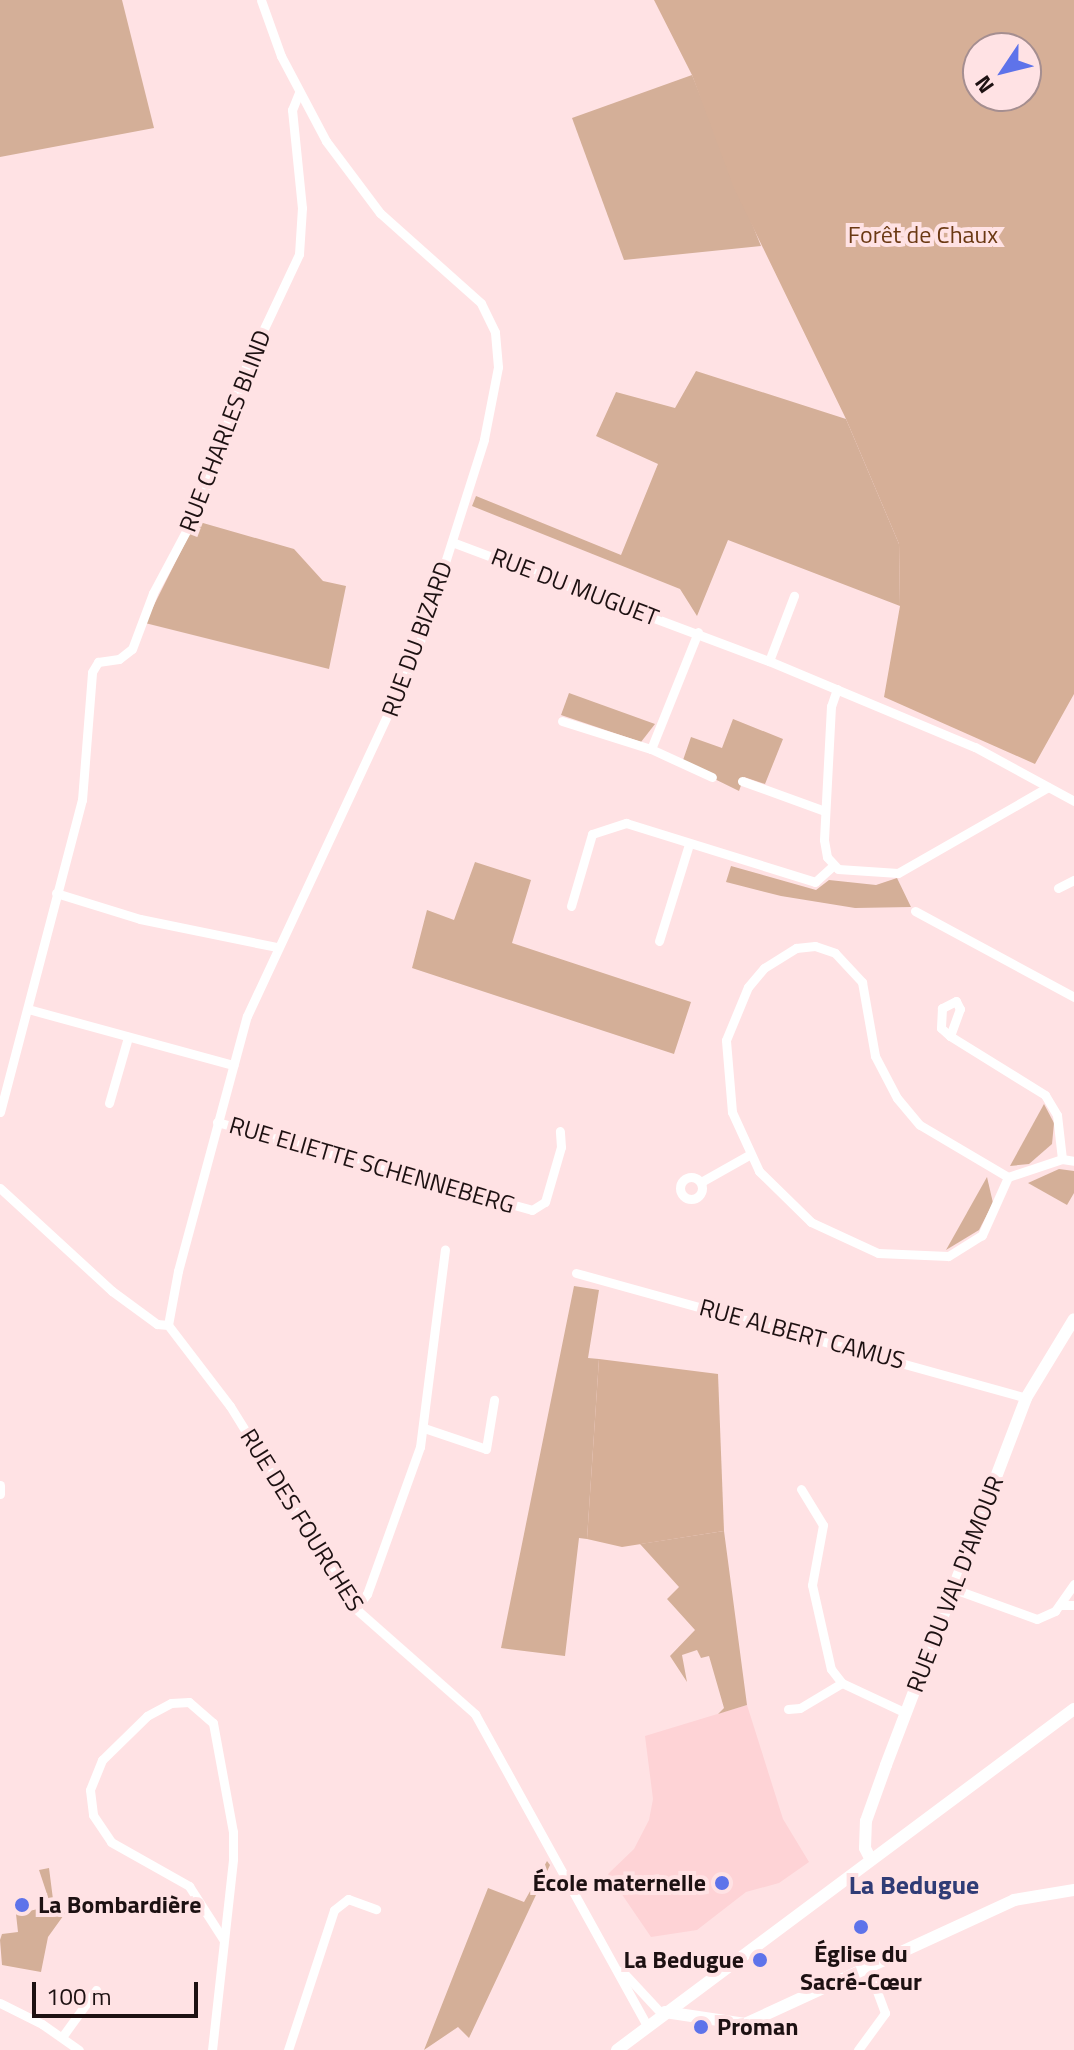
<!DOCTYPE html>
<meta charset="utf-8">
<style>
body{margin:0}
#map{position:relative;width:1074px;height:2050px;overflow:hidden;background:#ffe2e4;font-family:"Titillium Web",sans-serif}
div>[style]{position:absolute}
.built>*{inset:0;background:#fed3d6}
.green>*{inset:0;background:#d4af98}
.forest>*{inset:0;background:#d6af97}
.street>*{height:9px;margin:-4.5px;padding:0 4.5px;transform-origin:4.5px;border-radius:4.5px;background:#fff}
.street>.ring{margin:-4.5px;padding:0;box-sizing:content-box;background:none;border:9px solid #fff;border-radius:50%}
.secondary>*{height:12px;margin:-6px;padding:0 6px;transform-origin:6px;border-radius:6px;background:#fff}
.dots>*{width:22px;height:22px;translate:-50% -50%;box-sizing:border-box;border:4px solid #ffe2e4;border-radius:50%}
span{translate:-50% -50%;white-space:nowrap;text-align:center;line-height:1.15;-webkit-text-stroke:8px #ffe2e4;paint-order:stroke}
.park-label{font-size:24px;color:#6b3913}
.street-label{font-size:24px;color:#1d1112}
.poi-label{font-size:24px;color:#1d1112;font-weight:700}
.right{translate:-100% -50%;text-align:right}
.left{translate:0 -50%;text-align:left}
.neighbourhood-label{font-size:26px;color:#303c76;font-weight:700}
.north{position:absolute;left:962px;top:32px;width:80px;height:80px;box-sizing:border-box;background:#ffe2e4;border:2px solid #a58e90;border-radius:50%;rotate:235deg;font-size:22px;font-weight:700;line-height:32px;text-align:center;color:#1d1112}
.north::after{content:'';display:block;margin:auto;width:28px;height:36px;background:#5e73ea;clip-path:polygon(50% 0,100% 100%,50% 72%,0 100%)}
.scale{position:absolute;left:32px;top:1982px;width:166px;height:36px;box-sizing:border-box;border:4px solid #1d1112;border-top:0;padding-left:10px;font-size:24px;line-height:28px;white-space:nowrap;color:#1d1112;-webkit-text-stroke:6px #ffe2e4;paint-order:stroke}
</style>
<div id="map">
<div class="built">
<i style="clip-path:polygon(747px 1705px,783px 1819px,809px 1862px,779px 1883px,746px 1892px,697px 1930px,651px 1937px,608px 1874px,634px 1849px,649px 1820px,653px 1799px,645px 1736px)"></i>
</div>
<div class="green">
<i style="clip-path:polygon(0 0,122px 0,154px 128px,0 157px)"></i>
<i style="clip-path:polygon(692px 75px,761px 246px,624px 260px,572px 118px)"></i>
<i style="clip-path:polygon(696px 371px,846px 419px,899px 544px,900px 606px,728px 540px,697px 616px,680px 589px,472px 506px,476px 496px,621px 555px,658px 464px,596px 436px,616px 392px,675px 408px)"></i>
<i style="clip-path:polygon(196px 521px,294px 549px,323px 581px,346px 586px,329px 669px,145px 623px)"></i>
<i style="clip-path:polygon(569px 693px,655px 724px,641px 742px,561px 715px)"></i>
<i style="clip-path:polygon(733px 719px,783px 739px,765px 784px,744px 777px,739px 791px,682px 763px,691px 737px,722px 748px)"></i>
<i style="clip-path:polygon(475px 862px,531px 880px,512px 943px,691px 1002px,674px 1054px,412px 968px,427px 910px,454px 920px)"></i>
<i style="clip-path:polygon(731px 866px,816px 890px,829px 880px,876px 885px,897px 878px,911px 907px,855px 908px,781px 896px,726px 882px)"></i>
<i style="clip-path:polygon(1044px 1104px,1054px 1123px,1052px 1144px,1029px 1164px,1010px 1166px)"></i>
<i style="clip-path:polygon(1059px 1169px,1074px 1171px,1074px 1193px,1067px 1205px,1028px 1183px)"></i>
<i style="clip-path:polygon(987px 1177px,993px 1203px,979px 1230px,946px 1250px)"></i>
<i style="clip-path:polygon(574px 1286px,599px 1290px,588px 1358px,599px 1359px,587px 1539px,579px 1538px,565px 1656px,501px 1648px)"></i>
<i style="clip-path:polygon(724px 1531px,747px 1705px,718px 1714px,724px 1708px,709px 1656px,701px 1658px,697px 1650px,682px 1655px,687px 1682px,670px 1656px,695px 1630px,667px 1599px,679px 1587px,640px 1544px)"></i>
<i style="clip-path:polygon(547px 1861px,550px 1865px,469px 2038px,458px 2027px,424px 2050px,488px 1888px,524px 1902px)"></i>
<i style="clip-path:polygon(49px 1868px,55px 1915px,66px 1912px,48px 1937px,41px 1972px,2px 1965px,0 1940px,2px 1934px,18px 1932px,16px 1914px,51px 1906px,39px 1870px)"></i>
</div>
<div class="forest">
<i style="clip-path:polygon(evenodd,654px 0,1074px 0,1074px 694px,1035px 764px,884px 697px,900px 606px,899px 544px,846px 419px,734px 188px,692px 75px,654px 0,1026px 48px,1026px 96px,978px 96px,978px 48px,1026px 48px)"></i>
<i style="clip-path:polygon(599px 1359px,718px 1374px,724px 1531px,622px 1547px,587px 1539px)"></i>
</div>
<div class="street">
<i style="left:452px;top:542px;width:339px;rotate:20.6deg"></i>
<i style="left:769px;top:661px;width:223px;rotate:22.7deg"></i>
<i style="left:975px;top:747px;width:113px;rotate:28.6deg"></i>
<i style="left:769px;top:661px;width:70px;rotate:-69deg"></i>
<i style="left:837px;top:689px;width:18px;rotate:109deg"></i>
<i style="left:831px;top:706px;width:134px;rotate:93deg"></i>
<i style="left:824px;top:840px;width:17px;rotate:80deg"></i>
<i style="left:827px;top:857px;width:16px;rotate:47deg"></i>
<i style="left:838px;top:869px;width:60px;rotate:3.8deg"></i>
<i style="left:898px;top:873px;width:173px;rotate:-29.8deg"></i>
<i style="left:562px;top:721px;width:93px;rotate:17.5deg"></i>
<i style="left:651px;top:749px;width:126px;rotate:-68.1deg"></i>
<i style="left:651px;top:749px;width:67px;rotate:24.7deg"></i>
<i style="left:742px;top:781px;width:88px;rotate:19.9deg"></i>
<i style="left:1058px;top:888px;width:18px;rotate:-27deg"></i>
<i style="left:56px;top:893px;width:88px;rotate:17.2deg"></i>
<i style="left:140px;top:919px;width:139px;rotate:11.6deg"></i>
<i style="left:571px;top:906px;width:75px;rotate:-73.7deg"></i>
<i style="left:592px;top:834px;width:36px;rotate:-18deg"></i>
<i style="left:626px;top:823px;width:198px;rotate:17.3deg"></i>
<i style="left:815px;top:882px;width:24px;rotate:-42deg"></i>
<i style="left:915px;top:911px;width:181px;rotate:28.4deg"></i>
<i style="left:659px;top:941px;width:102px;rotate:-72.8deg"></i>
<i style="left:28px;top:1009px;width:213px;rotate:15.3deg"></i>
<i style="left:950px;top:1036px;width:29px;rotate:-70deg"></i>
<i style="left:960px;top:1009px;width:9px;rotate:-117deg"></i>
<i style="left:956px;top:1001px;width:16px;rotate:153deg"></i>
<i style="left:942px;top:1008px;width:20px;rotate:93deg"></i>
<i style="left:941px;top:1028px;width:12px;rotate:42deg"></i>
<i style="left:950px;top:1036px;width:112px;rotate:31.8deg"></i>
<i style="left:1045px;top:1095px;width:23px;rotate:59deg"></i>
<i style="left:1057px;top:1115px;width:44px;rotate:83.5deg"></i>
<i style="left:109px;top:1103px;width:69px;rotate:-73.9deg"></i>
<i style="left:0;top:1112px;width:323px;rotate:-75.3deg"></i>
<i style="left:82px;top:800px;width:128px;rotate:-85.5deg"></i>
<i style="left:92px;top:672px;width:12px;rotate:-59deg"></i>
<i style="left:98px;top:662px;width:21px;rotate:-8deg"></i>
<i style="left:119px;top:659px;width:16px;rotate:-38deg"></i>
<i style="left:132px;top:649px;width:60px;rotate:-69.4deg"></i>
<i style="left:153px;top:593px;width:102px;rotate:-61.9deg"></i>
<i style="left:201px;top:503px;width:141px;rotate:-71.8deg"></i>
<i style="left:245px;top:369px;width:127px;rotate:-64.8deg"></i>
<i style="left:299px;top:254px;width:46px;rotate:-86.3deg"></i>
<i style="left:302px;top:208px;width:99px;rotate:-95.8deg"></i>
<i style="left:292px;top:110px;width:18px;rotate:-68deg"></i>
<i style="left:217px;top:1122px;width:327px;rotate:15.6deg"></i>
<i style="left:532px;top:1210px;width:15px;rotate:-32deg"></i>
<i style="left:545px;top:1202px;width:57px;rotate:-73.8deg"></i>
<i style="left:561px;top:1147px;width:16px;rotate:-94deg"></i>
<i class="ring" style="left:680px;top:1177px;width:13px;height:13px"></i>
<i style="left:1008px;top:1177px;width:64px;rotate:114.1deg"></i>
<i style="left:982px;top:1235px;width:40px;rotate:148deg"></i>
<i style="left:948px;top:1256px;width:70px;rotate:-177.5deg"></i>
<i style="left:878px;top:1253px;width:74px;rotate:-155.2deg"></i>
<i style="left:811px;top:1222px;width:73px;rotate:-135.6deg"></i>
<i style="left:759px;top:1171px;width:65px;rotate:-114.6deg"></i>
<i style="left:732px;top:1112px;width:72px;rotate:-94.8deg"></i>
<i style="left:726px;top:1040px;width:57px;rotate:-67.5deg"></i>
<i style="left:748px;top:987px;width:25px;rotate:-50deg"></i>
<i style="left:764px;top:968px;width:38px;rotate:-32deg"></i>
<i style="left:796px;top:948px;width:19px;rotate:-6deg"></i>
<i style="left:815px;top:946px;width:21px;rotate:19deg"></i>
<i style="left:835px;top:953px;width:40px;rotate:47deg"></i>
<i style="left:862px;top:982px;width:75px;rotate:80deg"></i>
<i style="left:875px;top:1056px;width:47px;rotate:62.4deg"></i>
<i style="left:897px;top:1098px;width:35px;rotate:50deg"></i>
<i style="left:920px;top:1125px;width:102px;rotate:30.6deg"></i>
<i style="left:1008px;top:1177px;width:57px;rotate:-18.4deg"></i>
<i style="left:1062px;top:1159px;width:12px;rotate:9deg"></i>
<i style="left:701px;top:1182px;width:55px;rotate:-29.4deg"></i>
<i style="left:0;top:1188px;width:152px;rotate:42.6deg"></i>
<i style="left:112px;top:1291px;width:56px;rotate:36.3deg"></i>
<i style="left:157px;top:1324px;width:11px;rotate:5deg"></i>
<i style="left:168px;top:1325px;width:102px;rotate:52.6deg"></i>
<i style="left:230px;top:1406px;width:239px;rotate:58.2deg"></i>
<i style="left:356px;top:1609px;width:159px;rotate:41.4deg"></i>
<i style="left:475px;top:1714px;width:355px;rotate:61.1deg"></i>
<i style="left:576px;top:1273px;width:467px;rotate:15.5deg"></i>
<i style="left:168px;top:1325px;width:55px;rotate:-79.5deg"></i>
<i style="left:178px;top:1271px;width:264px;rotate:-74.9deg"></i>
<i style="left:247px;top:1016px;width:400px;rotate:-65deg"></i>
<i style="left:416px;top:654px;width:225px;rotate:-72.4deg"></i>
<i style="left:484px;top:439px;width:73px;rotate:-79deg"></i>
<i style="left:498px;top:367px;width:35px;rotate:-95deg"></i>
<i style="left:495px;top:332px;width:32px;rotate:-116deg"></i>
<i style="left:481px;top:303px;width:135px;rotate:-138.3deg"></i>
<i style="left:380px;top:213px;width:90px;rotate:-126.9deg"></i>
<i style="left:326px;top:141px;width:96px;rotate:-117.9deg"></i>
<i style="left:281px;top:56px;width:59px;rotate:-109.7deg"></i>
<i style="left:424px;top:1428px;width:65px;rotate:18.7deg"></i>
<i style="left:486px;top:1449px;width:50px;rotate:-80.7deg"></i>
<i style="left:0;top:1485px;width:9px;rotate:90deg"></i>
<i style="left:801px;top:1489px;width:42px;rotate:58.6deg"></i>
<i style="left:823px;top:1525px;width:61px;rotate:100.4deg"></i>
<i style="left:812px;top:1585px;width:86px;rotate:77.3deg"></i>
<i style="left:831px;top:1669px;width:18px;rotate:52deg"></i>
<i style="left:842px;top:1683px;width:71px;rotate:25.1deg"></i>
<i style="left:954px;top:1589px;width:88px;rotate:19.9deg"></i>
<i style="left:1037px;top:1619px;width:20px;rotate:-24deg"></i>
<i style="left:1055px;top:1611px;width:33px;rotate:-55deg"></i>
<i style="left:1060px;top:1605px;width:14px"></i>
<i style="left:356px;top:1609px;width:19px;rotate:-54deg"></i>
<i style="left:367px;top:1594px;width:156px;rotate:-70.2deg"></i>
<i style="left:420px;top:1447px;width:199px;rotate:-82.8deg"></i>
<i style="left:788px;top:1709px;width:12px;rotate:-5deg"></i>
<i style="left:800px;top:1708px;width:49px;rotate:-30.8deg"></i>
<i style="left:622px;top:1971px;width:59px;rotate:47.1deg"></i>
<i style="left:0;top:2003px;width:47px;rotate:26.6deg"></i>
<i style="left:42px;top:2024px;width:45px;rotate:35.1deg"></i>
<i style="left:62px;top:2037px;width:58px;rotate:-54.1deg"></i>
<i style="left:212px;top:2050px;width:192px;rotate:-83.7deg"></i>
<i style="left:233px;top:1859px;width:27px;rotate:-90deg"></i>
<i style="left:233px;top:1832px;width:111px;rotate:-100.4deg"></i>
<i style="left:213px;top:1723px;width:32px;rotate:-139deg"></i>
<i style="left:189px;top:1702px;width:18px;rotate:177deg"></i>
<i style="left:171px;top:1703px;width:27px;rotate:152deg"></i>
<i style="left:147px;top:1716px;width:63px;rotate:135.6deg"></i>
<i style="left:102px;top:1760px;width:32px;rotate:112deg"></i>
<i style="left:90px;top:1790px;width:25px;rotate:83deg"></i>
<i style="left:93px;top:1815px;width:32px;rotate:56deg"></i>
<i style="left:111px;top:1842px;width:90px;rotate:29.4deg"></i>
<i style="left:189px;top:1886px;width:63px;rotate:57.3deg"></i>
<i style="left:288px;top:2050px;width:147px;rotate:-71.8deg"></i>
<i style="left:334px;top:1910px;width:18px;rotate:-38deg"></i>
<i style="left:348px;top:1899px;width:30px;rotate:20deg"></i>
<i style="left:858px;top:2050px;width:46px;rotate:-53.9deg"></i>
<i style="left:885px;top:2013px;width:49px;rotate:-110.3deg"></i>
</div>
<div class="secondary">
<i style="left:870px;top:1858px;width:11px;rotate:-117deg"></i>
<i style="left:865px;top:1848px;width:27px;rotate:-88deg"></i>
<i style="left:866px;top:1821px;width:59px;rotate:-70.3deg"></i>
<i style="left:886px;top:1765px;width:393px;rotate:-69.1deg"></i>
<i style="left:1026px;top:1398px;width:92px;rotate:-58.7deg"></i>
<i style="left:665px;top:2012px;width:81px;rotate:8.5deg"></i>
<i style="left:745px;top:2024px;width:296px;rotate:-24.7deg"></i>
<i style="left:1014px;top:1900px;width:61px;rotate:-9.5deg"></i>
<i style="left:617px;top:2050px;width:570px;rotate:-36.73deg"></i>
</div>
<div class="dots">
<i style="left:722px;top:1883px;background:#5e73ea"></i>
<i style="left:22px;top:1905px;background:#5e73ea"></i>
<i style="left:861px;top:1927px;background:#5e73ea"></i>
<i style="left:760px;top:1960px;background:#5e73ea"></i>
<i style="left:701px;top:2027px;background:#5e73ea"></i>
</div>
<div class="park-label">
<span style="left:923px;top:235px">Forêt de Chaux</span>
</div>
<div class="street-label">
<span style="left:225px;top:431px;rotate:-69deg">RUE CHARLES BLIND</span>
<span style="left:575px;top:587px;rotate:21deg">RUE DU MUGUET</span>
<span style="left:417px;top:639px;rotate:-70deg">RUE DU BIZARD</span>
<span style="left:372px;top:1165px;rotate:16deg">RUE ELIETTE SCHENNEBERG</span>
<span style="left:802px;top:1334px;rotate:15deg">RUE ALBERT CAMUS</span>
<span style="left:302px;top:1520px;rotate:58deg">RUE DES FOURCHES</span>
<span style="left:955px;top:1584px;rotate:-69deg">RUE DU VAL D'AMOUR</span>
</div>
<div class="poi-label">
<span class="right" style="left:706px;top:1883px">École maternelle</span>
<span class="left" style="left:38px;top:1905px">La Bombardière</span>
<span style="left:861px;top:1968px">Église du<br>Sacré-Cœur</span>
<span class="right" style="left:744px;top:1960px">La Bedugue</span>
<span class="left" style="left:717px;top:2027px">Proman</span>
</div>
<div class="neighbourhood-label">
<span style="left:914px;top:1885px">La Bedugue</span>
</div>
<div class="north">N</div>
<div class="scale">100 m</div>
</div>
